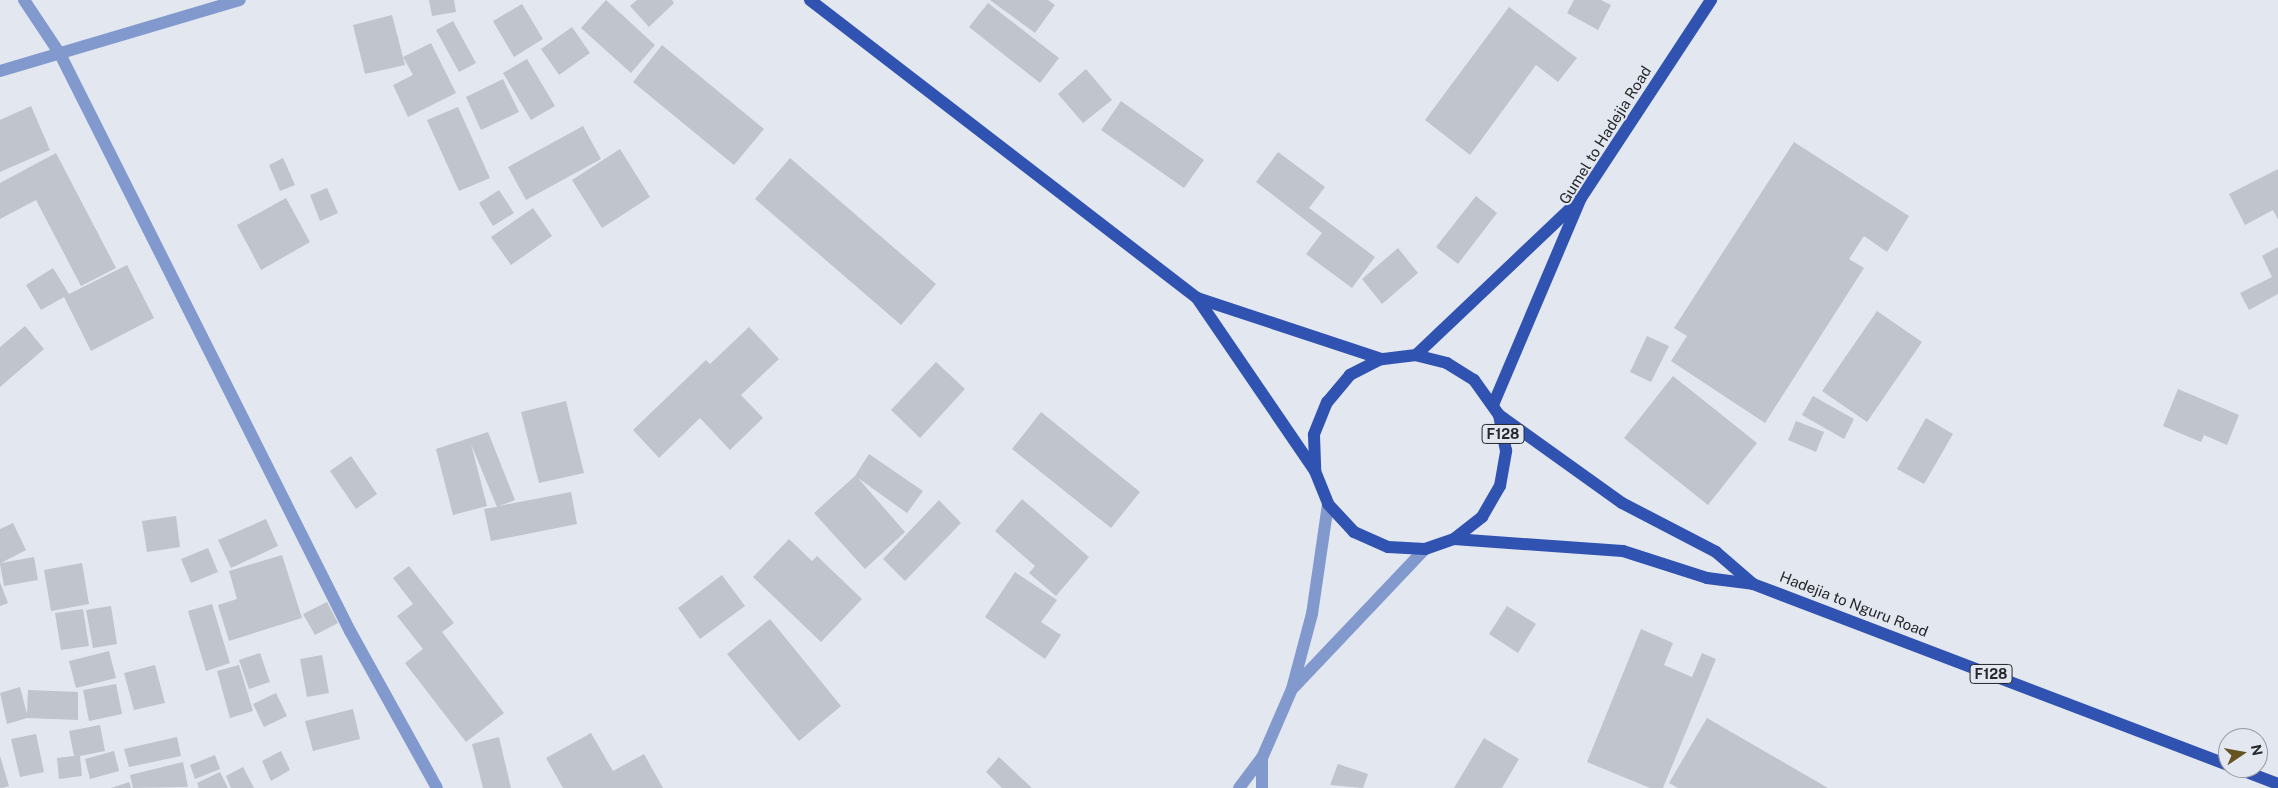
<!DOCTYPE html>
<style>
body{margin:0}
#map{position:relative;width:2278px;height:788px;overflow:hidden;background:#e3e7f0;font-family:"Public Sans",sans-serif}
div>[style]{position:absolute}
.building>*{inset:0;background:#c0c4cd}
.minor>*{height:12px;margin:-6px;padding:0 6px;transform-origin:6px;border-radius:6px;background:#8299ce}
.major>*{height:12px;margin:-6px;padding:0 6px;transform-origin:6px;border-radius:6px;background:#3053b1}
span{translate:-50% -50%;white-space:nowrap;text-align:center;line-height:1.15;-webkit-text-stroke:4px #e3e7f0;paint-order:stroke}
.shield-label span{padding:1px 4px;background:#e3e7f0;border:1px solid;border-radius:4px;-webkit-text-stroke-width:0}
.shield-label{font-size:14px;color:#25272a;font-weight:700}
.street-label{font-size:15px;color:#25272a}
.north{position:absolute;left:2218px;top:728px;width:50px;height:50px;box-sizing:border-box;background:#e3e7f0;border:1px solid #979aa1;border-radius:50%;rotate:78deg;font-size:14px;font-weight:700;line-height:20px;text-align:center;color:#25272a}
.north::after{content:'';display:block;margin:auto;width:18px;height:22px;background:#685322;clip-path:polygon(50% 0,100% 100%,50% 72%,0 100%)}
</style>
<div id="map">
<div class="building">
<i style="clip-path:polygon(429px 0,454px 0,456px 12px,432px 16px)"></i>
<i style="clip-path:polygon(606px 0,655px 45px,631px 73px,581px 28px)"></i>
<i style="clip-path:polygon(637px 0,672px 0,674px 3px,649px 27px,630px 6px)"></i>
<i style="clip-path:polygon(990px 0,1048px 0,1055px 5px,1035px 33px)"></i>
<i style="clip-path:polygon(1574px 0,1601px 0,1611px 5px,1598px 30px,1567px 13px)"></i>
<i style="clip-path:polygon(988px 3px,1059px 58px,1040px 83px,969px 27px)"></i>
<i style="clip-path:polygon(522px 4px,543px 39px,514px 57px,493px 21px)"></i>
<i style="clip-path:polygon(1509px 7px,1577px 58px,1558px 82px,1536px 65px,1470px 155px,1425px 120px)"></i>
<i style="clip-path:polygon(392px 15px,405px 65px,365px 74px,353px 25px)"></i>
<i style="clip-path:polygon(453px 21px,476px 63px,459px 72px,436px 30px)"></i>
<i style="clip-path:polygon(572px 27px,590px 53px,559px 75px,541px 49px)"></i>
<i style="clip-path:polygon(431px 43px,456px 93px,408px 117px,393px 85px,413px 75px,403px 57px)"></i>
<i style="clip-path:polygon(662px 45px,764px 129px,734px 165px,633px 82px)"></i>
<i style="clip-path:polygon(527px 59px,555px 106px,531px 120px,503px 73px)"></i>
<i style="clip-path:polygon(1086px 69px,1112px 100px,1083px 123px,1058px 94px)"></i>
<i style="clip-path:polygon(503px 79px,519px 112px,481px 130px,466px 97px)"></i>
<i style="clip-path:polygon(1121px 101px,1204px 160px,1184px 188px,1101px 130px)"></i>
<i style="clip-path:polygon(31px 106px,50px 150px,0 172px,0 120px)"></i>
<i style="clip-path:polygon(458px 107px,490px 178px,459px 191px,427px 120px)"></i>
<i style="clip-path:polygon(583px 126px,601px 159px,526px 200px,508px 167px)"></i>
<i style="clip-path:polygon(1794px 142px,1909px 216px,1887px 252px,1864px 236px,1849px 259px,1864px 268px,1765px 423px,1671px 361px,1687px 336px,1674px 328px)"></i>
<i style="clip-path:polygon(620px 149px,650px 197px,602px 228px,572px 180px)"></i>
<i style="clip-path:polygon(1278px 152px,1325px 187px,1309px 208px,1375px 257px,1352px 288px,1306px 254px,1322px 233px,1256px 182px)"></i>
<i style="clip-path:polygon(56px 153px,116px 268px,81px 286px,36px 200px,0 219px,0 183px)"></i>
<i style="clip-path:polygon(283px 158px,295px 185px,280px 191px,269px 165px)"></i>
<i style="clip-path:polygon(790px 158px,936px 284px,901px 325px,755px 199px)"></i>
<i style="clip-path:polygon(2278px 169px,2278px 220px,2273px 210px,2245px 225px,2229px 194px)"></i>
<i style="clip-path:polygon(327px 188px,338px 213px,320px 221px,310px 195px)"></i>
<i style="clip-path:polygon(499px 190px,514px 213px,493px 226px,479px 203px)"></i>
<i style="clip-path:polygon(1476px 196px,1497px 213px,1458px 264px,1436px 247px)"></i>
<i style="clip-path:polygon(286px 198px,310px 242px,261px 270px,237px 225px)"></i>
<i style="clip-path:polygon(533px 208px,552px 236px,511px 265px,491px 237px)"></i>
<i style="clip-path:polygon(2278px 247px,2278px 294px,2249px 310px,2240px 293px,2272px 277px,2262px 256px)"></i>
<i style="clip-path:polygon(1398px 248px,1418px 273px,1382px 304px,1362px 279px)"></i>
<i style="clip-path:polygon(127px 265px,154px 318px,91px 351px,64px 297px,41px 310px,26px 285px,53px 268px,69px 294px)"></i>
<i style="clip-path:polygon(1877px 311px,1922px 342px,1867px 422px,1822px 391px)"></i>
<i style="clip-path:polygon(25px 326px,44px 349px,0 387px,0 347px)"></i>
<i style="clip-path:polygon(749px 327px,779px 359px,741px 395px,763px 418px,730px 450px,700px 418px,659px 458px,633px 430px,706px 360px,710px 364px)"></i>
<i style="clip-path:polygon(1647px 336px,1669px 346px,1651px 382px,1630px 372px)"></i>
<i style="clip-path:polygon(936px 362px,965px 389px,920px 438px,891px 410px)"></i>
<i style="clip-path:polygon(1673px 376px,1757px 443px,1708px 505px,1624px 438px)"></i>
<i style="clip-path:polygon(2178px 389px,2239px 415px,2227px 445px,2204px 435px,2201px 442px,2163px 426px)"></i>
<i style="clip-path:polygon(1813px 396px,1854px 419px,1844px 439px,1802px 415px)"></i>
<i style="clip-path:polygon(566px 401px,584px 473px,539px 483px,521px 412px)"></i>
<i style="clip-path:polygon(1041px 412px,1140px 492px,1111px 528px,1012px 449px)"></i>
<i style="clip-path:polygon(1926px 418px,1953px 434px,1924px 484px,1897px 469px)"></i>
<i style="clip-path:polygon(1796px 421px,1824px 432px,1816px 452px,1788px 440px)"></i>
<i style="clip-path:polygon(488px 432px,515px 500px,499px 506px,571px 492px,577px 524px,491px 541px,484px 509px,497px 507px,471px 444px,487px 506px,453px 515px,436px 449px)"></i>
<i style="clip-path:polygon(869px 454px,923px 491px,907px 513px,858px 478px,905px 532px,865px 569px,814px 513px,855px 476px)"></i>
<i style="clip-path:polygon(351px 456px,377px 494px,356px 509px,330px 471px)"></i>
<i style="clip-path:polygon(1022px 499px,1089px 557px,1056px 596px,1029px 573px,1035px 566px,995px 531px)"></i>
<i style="clip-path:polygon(939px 500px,961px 523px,905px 581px,883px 559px)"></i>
<i style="clip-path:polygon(176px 516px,180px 547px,147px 552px,142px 521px)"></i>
<i style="clip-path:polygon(266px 519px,278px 546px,231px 568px,218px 540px)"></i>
<i style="clip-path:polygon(13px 523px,26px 550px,1px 563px,34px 557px,38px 580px,4px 586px,0 564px,0 529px)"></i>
<i style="clip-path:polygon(789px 539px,812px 561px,817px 556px,862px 599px,821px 642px,753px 577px)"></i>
<i style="clip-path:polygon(208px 548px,218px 572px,191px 583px,181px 559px)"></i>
<i style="clip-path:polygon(282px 555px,302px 618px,229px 641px,218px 605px,237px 599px,229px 571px)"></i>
<i style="clip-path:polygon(82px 563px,89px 604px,51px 611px,44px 570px)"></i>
<i style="clip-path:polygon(409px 566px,454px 623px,442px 632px,504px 713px,466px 742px,405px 663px,423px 649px,397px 616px,413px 604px,393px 578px)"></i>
<i style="clip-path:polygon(1015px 572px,1057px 600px,1041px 622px,1061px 635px,1045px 659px,985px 617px)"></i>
<i style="clip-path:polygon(722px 575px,745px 606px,700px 639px,678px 608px)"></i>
<i style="clip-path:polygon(0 582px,8px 603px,0 606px)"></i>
<i style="clip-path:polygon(327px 602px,338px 623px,315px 635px,303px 614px)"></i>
<i style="clip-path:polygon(212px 604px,230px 663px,206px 671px,188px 611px)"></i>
<i style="clip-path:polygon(111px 606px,117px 644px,93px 648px,86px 610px)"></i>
<i style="clip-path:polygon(1507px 606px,1536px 624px,1518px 653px,1489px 634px)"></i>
<i style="clip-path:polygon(83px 609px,89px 646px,61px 650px,55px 613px)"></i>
<i style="clip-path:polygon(770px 619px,841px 706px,799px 741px,727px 654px)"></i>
<i style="clip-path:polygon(1641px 629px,1673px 643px,1664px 665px,1692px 677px,1702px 653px,1716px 659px,1663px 788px,1650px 788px,1587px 762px)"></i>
<i style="clip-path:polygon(109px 651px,116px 678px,76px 688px,69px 661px)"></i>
<i style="clip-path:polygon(260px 653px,270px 682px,249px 689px,239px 660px)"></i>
<i style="clip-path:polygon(322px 655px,329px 693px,307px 697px,300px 659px)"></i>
<i style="clip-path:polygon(155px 665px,165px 703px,134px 710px,124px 673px)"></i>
<i style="clip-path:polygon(239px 665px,253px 711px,230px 718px,217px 671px)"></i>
<i style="clip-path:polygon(116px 684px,122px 714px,89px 721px,83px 690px)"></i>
<i style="clip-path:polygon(20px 687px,27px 714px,28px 690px,78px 692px,78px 720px,27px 718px,7px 724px,0 693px)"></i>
<i style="clip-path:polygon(276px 693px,287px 716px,264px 727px,253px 704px)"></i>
<i style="clip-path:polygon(353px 709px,360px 739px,313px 751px,305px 721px)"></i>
<i style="clip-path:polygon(1707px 718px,1828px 788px,1678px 788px,1669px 783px)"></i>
<i style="clip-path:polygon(100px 725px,105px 751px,80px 756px,82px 776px,59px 779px,57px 758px,74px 756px,69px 731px)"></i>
<i style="clip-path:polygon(591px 733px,613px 771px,644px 754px,663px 788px,563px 788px,546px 758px)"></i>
<i style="clip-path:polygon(36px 734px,44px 772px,20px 777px,11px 739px)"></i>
<i style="clip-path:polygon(177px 737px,181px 756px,129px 767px,124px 749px)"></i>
<i style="clip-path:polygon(499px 737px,511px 788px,483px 788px,472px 744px)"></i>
<i style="clip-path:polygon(1484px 738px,1519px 759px,1502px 788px,1454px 788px)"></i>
<i style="clip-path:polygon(114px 751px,119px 771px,90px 779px,85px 759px)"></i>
<i style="clip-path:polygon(281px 751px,290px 770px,271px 781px,262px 761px)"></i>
<i style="clip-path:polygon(215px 755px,220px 769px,195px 779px,190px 765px)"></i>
<i style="clip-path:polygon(0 756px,9px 786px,2px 788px,0 788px)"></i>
<i style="clip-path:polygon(999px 757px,1032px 788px,1002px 788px,986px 772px)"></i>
<i style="clip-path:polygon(183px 762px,188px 787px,133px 788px,130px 775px)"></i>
<i style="clip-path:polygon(1338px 764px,1368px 774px,1363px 788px,1330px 785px)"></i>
<i style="clip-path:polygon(243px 767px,254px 788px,231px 788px,226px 776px)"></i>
<i style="clip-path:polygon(220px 772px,228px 788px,199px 788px,197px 783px)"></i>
<i style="clip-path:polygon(129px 782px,131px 788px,111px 788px)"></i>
</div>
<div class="minor">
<i style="left:24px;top:0;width:65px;rotate:56.3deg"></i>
<i style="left:60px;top:54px;width:646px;rotate:63.32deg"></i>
<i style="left:350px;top:631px;width:179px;rotate:61deg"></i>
<i style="left:0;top:71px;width:250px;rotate:-16.5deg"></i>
<i style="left:1294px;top:687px;width:190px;rotate:-46.5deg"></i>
<i style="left:1262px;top:758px;width:30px;rotate:90deg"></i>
<i style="left:1239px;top:788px;width:38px;rotate:-53deg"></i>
<i style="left:1262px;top:758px;width:75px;rotate:-66.5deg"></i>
<i style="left:1292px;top:689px;width:78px;rotate:-75.1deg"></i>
<i style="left:1312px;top:614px;width:111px;rotate:-81.7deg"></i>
</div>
<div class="major">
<i style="left:810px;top:0;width:488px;rotate:37.6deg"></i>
<i style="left:1197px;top:298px;width:209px;rotate:55.7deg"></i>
<i style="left:1315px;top:471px;width:35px;rotate:68deg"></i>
<i style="left:1328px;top:504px;width:38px;rotate:47deg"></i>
<i style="left:1354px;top:532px;width:37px;rotate:24deg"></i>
<i style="left:1388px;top:547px;width:37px;rotate:3deg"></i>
<i style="left:1425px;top:549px;width:31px;rotate:-19deg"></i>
<i style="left:1454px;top:539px;width:36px;rotate:-38deg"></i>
<i style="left:1482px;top:517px;width:36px;rotate:-60deg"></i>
<i style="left:1500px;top:486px;width:36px;rotate:-80deg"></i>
<i style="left:1506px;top:451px;width:37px;rotate:-101deg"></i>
<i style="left:1499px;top:415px;width:43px;rotate:-125.5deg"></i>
<i style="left:1474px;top:380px;width:32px;rotate:-148deg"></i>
<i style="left:1447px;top:363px;width:32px;rotate:-166deg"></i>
<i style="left:1416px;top:355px;width:35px;rotate:173deg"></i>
<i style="left:1381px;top:359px;width:35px;rotate:153deg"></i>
<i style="left:1350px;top:375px;width:35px;rotate:130deg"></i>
<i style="left:1327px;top:402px;width:35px;rotate:112deg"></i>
<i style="left:1314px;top:435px;width:36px;rotate:88deg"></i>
<i style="left:1197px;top:298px;width:194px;rotate:18.3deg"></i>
<i style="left:1416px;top:355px;width:222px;rotate:-43.5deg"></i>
<i style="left:1493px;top:405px;width:225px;rotate:-67deg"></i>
<i style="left:1581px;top:198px;width:237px;rotate:-56.7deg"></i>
<i style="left:1499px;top:415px;width:151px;rotate:35.6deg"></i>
<i style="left:1622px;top:503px;width:106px;rotate:27.5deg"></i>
<i style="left:1716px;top:552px;width:49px;rotate:40.9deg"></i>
<i style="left:1753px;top:584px;width:508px;rotate:20.86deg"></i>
<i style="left:1454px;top:539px;width:169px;rotate:4.1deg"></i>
<i style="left:1623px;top:551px;width:88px;rotate:17.8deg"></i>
<i style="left:1707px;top:578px;width:46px;rotate:7.4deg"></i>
<i style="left:2236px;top:768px;width:45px;rotate:20.9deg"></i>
</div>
<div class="shield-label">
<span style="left:1503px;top:434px">F128</span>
<span style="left:1991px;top:674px">F128</span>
</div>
<div class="street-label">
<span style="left:1605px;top:135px;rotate:-58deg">Gumel to Hadejia Road</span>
<span style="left:1854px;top:604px;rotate:21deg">Hadejia to Nguru Road</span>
</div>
<div class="north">N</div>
</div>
